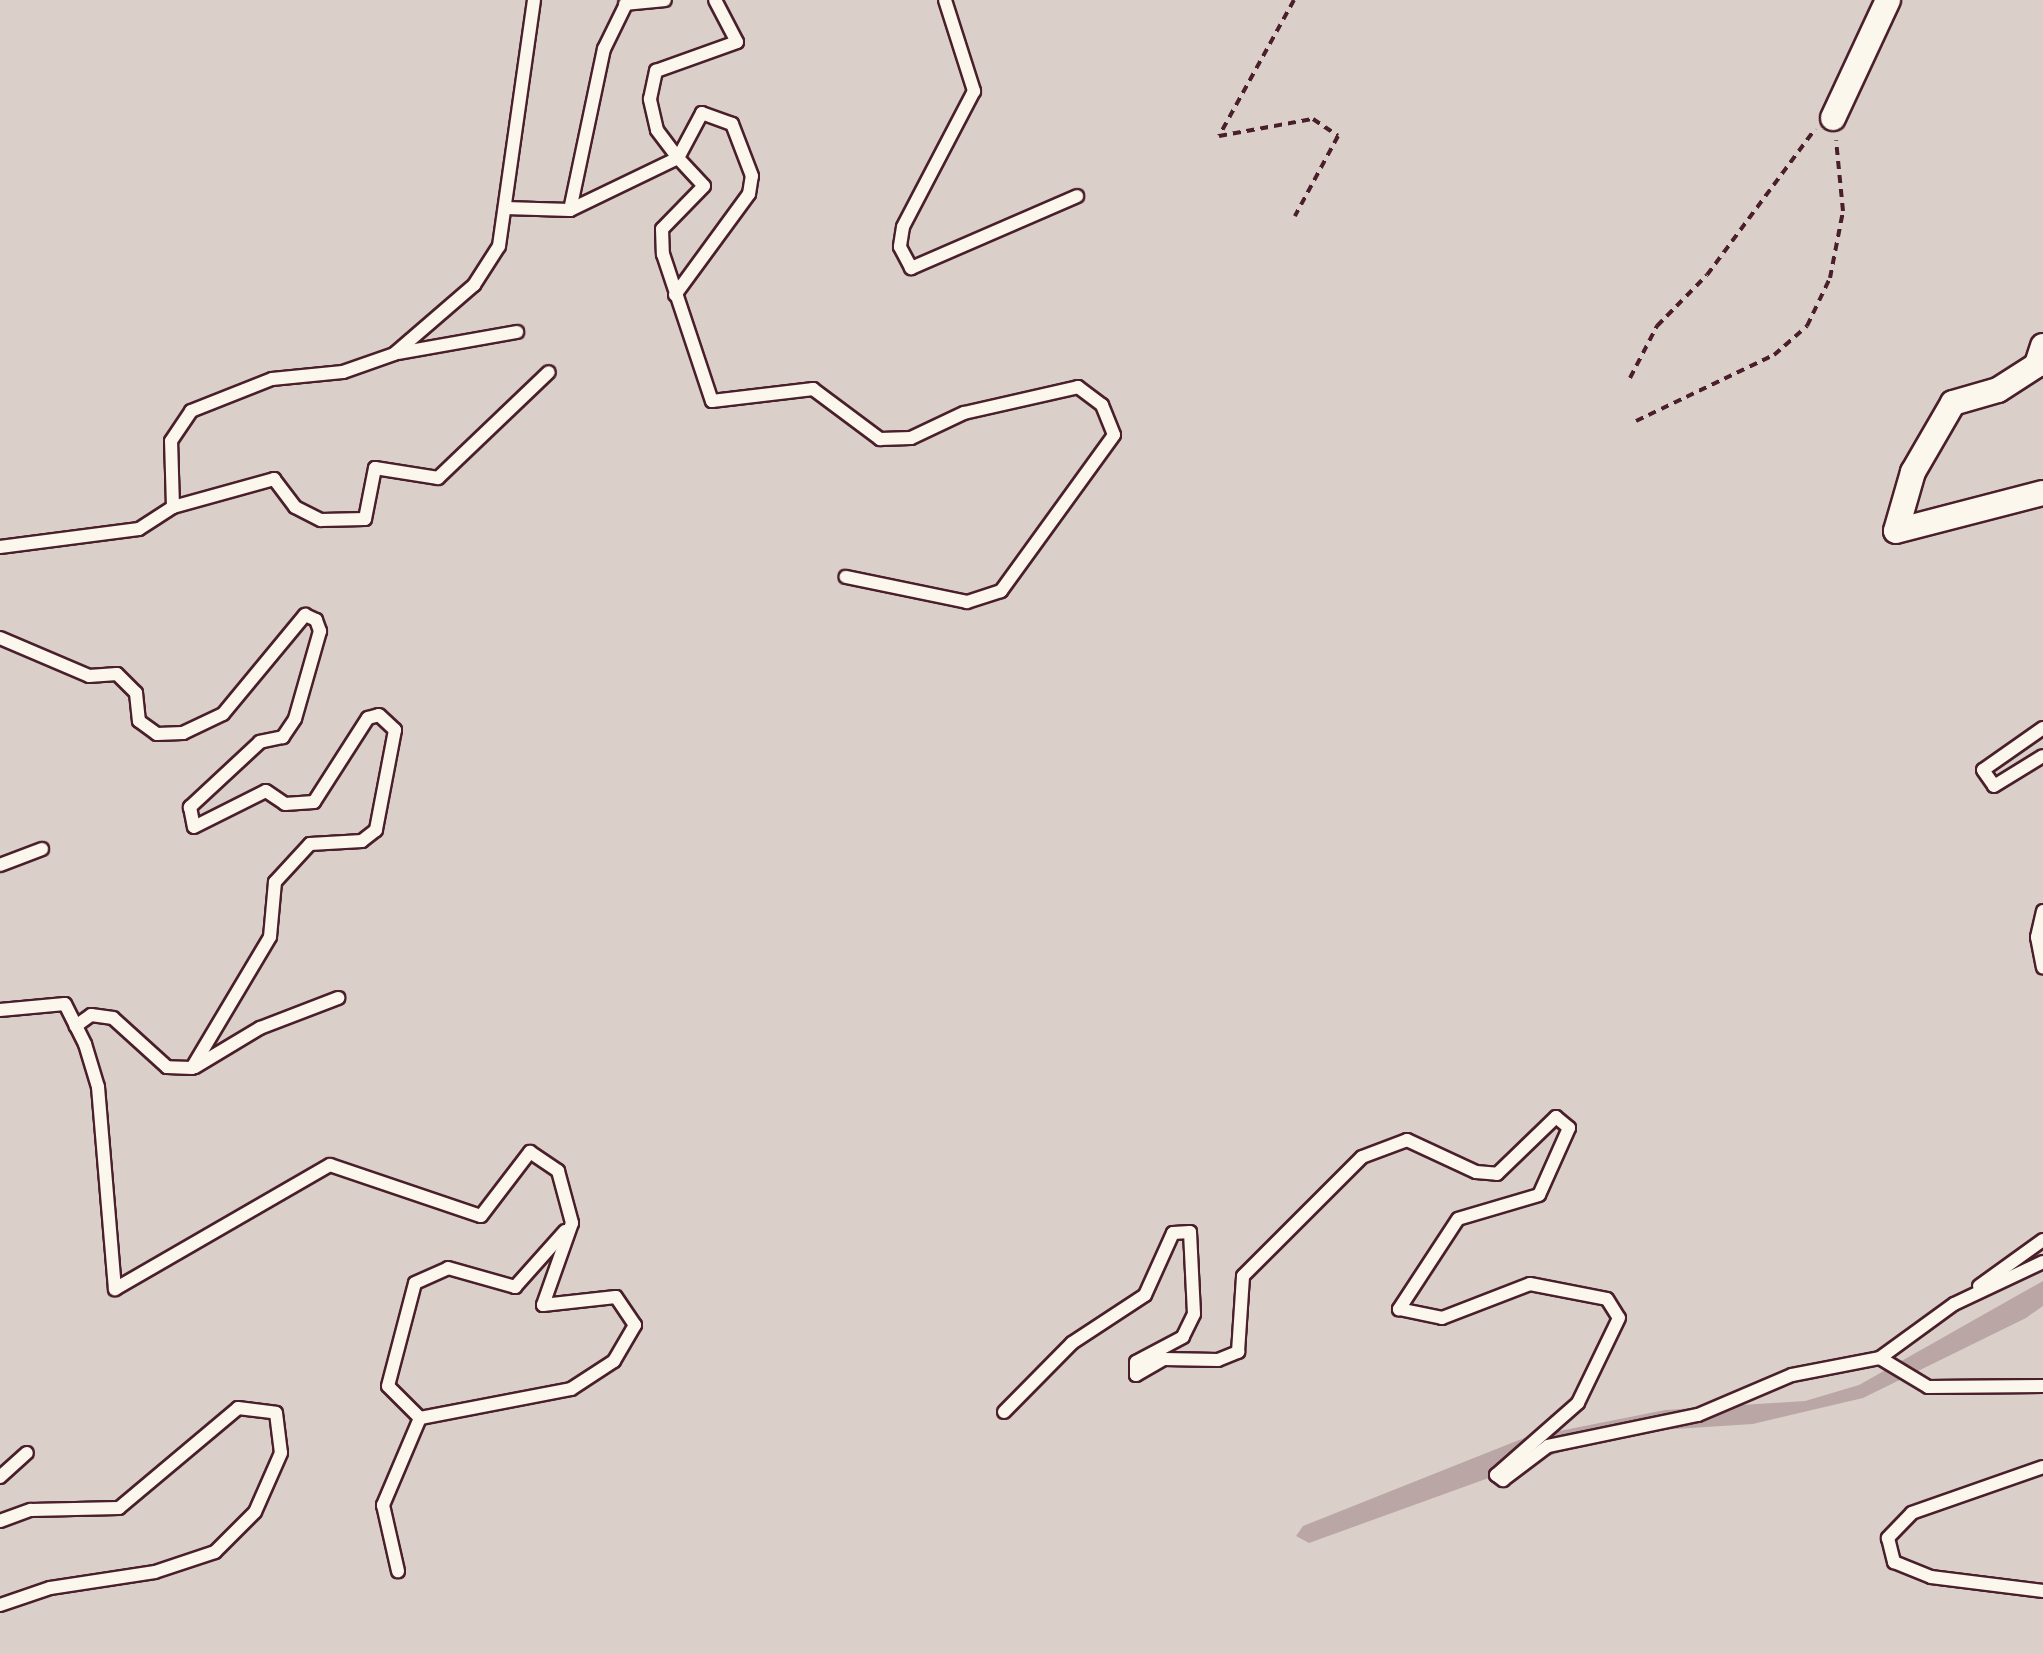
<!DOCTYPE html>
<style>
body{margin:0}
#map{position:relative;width:2043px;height:1654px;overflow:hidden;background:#f4eee4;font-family:"Balsamiq Sans",sans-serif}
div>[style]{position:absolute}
.green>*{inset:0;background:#dbd0c9}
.water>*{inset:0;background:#baa7a5}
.path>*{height:4px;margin-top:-2px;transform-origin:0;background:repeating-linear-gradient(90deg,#4a1f2b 0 8px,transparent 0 14px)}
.roads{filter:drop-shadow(2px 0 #4a1f2b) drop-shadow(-2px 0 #4a1f2b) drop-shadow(0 2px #4a1f2b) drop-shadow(0 -2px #4a1f2b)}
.lane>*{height:12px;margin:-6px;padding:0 6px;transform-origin:6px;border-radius:6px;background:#fbf7ec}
.street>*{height:24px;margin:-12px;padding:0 12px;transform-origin:12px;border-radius:12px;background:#fbf7ec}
span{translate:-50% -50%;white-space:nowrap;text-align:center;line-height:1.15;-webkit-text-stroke:7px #fbf7ec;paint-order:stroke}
</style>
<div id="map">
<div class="green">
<i style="clip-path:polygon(0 0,2043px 0,2043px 1654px,0 1654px)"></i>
</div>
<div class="water">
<i style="clip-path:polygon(2043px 1281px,2043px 1306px,2026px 1318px,1863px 1398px,1753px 1424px,1613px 1433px,1309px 1543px,1296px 1536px,1303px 1526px,1524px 1438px,1665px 1410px,1805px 1401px,1859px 1385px)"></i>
</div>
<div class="path">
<i style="left:1294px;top:0;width:155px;rotate:118.9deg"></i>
<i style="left:1219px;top:136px;width:96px;rotate:-10.3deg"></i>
<i style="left:1313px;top:119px;width:30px;rotate:34deg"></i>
<i style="left:1338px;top:136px;width:91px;rotate:118.3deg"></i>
<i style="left:1630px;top:378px;width:59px;rotate:-62.6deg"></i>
<i style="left:1657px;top:326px;width:71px;rotate:-45.6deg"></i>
<i style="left:1707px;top:275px;width:182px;rotate:-53.5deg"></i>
<i style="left:1636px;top:421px;width:153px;rotate:-25.6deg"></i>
<i style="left:1774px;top:355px;width:44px;rotate:-41.3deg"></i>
<i style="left:1807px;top:326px;width:53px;rotate:-64.4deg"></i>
<i style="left:1830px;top:278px;width:68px;rotate:-79deg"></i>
<i style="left:1843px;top:211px;width:71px;rotate:-95.6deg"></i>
</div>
<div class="roads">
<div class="lane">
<i style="left:945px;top:0;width:96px;rotate:72.3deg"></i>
<i style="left:974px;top:91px;width:153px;rotate:117.6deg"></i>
<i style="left:903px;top:227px;width:20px;rotate:99deg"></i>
<i style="left:900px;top:247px;width:24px;rotate:62deg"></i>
<i style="left:911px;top:268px;width:181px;rotate:-23.4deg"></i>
<i style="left:625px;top:4px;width:40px;rotate:-5.7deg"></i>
<i style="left:505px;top:208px;width:65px;rotate:1.8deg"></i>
<i style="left:570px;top:210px;width:120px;rotate:-25.7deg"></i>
<i style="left:678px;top:158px;width:38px;rotate:47deg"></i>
<i style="left:704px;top:186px;width:60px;rotate:134.3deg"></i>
<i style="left:662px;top:229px;width:25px;rotate:88deg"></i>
<i style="left:663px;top:254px;width:155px;rotate:71.6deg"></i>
<i style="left:712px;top:401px;width:102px;rotate:-6.8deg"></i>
<i style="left:813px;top:389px;width:84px;rotate:36.7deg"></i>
<i style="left:880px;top:439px;width:31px;rotate:-2deg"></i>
<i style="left:911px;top:438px;width:59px;rotate:-25.3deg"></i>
<i style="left:964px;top:413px;width:117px;rotate:-12.8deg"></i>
<i style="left:1078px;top:387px;width:30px;rotate:37deg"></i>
<i style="left:1102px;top:405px;width:32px;rotate:68deg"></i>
<i style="left:1114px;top:435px;width:193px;rotate:125.9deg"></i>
<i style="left:1001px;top:591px;width:36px;rotate:162deg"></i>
<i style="left:967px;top:602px;width:124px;rotate:-168.3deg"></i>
<i style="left:570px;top:210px;width:165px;rotate:-78.1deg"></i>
<i style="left:604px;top:49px;width:55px;rotate:-63.9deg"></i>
<i style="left:675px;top:295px;width:125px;rotate:-53.8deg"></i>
<i style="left:749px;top:194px;width:18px;rotate:-81deg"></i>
<i style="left:752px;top:176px;width:56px;rotate:-111deg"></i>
<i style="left:732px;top:124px;width:32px;rotate:-160deg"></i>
<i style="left:702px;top:113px;width:51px;rotate:118.1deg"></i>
<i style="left:678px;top:158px;width:35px;rotate:-127deg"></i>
<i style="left:657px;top:130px;width:32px;rotate:-103deg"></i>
<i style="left:650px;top:99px;width:29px;rotate:-78deg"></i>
<i style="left:656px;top:71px;width:86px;rotate:-19.7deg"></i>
<i style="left:737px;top:42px;width:47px;rotate:-117.6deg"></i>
<i style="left:398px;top:353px;width:121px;rotate:-10deg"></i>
<i style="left:173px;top:507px;width:105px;rotate:-15.5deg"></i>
<i style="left:274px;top:479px;width:35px;rotate:53deg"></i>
<i style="left:295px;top:507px;width:29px;rotate:27deg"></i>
<i style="left:321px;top:520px;width:44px;rotate:-1.3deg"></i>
<i style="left:365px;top:519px;width:52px;rotate:-78.9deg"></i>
<i style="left:375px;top:468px;width:64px;rotate:9deg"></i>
<i style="left:438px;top:478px;width:153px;rotate:-43.7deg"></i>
<i style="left:0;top:547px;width:140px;rotate:-7.4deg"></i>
<i style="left:139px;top:529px;width:40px;rotate:-32.9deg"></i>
<i style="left:173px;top:507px;width:66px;rotate:-91.7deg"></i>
<i style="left:171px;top:441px;width:36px;rotate:-56deg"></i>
<i style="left:191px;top:411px;width:87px;rotate:-21.6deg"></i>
<i style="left:272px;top:379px;width:71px;rotate:-5.6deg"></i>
<i style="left:343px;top:372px;width:54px;rotate:-19.4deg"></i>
<i style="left:394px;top:354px;width:106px;rotate:-40.8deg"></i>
<i style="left:474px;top:285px;width:46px;rotate:-57.3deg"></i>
<i style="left:499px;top:246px;width:248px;rotate:-81.9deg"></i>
<i style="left:0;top:638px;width:97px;rotate:23.1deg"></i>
<i style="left:89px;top:676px;width:28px;rotate:-4deg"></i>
<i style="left:117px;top:674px;width:27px;rotate:45deg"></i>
<i style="left:136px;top:693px;width:28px;rotate:84deg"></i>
<i style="left:139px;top:721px;width:22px;rotate:36deg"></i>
<i style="left:157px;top:734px;width:26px;rotate:-2deg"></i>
<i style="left:183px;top:733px;width:44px;rotate:-25.4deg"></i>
<i style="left:223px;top:714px;width:129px;rotate:-50.4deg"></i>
<i style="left:305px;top:615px;width:12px;rotate:24deg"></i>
<i style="left:316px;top:620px;width:12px;rotate:70deg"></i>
<i style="left:320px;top:631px;width:91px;rotate:105.9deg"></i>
<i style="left:295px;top:719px;width:22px;rotate:124deg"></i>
<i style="left:283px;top:737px;width:24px;rotate:168deg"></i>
<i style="left:260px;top:742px;width:96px;rotate:137.1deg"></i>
<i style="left:190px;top:807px;width:20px;rotate:79deg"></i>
<i style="left:194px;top:827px;width:80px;rotate:-26.6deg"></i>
<i style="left:266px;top:791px;width:23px;rotate:34deg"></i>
<i style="left:285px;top:804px;width:29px;rotate:-4deg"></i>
<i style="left:314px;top:802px;width:100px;rotate:-57.3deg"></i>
<i style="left:368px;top:718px;width:11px;rotate:-15deg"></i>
<i style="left:379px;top:715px;width:22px;rotate:43deg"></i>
<i style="left:395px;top:730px;width:102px;rotate:100.8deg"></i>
<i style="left:376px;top:830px;width:18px;rotate:142deg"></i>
<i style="left:362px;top:841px;width:52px;rotate:176.7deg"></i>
<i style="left:310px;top:844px;width:52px;rotate:132.6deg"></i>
<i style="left:275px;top:882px;width:55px;rotate:95.2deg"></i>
<i style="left:270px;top:937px;width:152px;rotate:120.8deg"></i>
<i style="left:192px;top:1068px;width:25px;rotate:-178deg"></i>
<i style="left:167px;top:1067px;width:73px;rotate:-137.8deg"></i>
<i style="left:113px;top:1018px;width:22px;rotate:-172deg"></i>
<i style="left:91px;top:1015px;width:19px;rotate:144deg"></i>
<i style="left:2043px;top:728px;width:73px;rotate:145deg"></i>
<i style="left:1983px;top:770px;width:19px;rotate:55deg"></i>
<i style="left:1994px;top:786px;width:57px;rotate:-31.5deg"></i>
<i style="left:0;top:865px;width:45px;rotate:-20.9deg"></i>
<i style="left:2043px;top:911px;width:27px;rotate:103deg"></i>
<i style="left:2037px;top:937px;width:31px;rotate:79deg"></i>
<i style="left:0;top:1010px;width:65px;rotate:-5.3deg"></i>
<i style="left:65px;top:1004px;width:45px;rotate:63.4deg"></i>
<i style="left:85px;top:1044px;width:45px;rotate:73.2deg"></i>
<i style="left:98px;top:1087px;width:203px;rotate:85.2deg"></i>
<i style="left:115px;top:1289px;width:248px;rotate:-30deg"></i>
<i style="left:330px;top:1165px;width:159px;rotate:18.7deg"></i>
<i style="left:481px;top:1216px;width:81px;rotate:-52.6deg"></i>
<i style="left:530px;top:1152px;width:34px;rotate:34deg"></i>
<i style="left:558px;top:1171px;width:54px;rotate:74.9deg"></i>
<i style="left:572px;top:1223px;width:87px;rotate:109.5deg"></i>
<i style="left:543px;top:1305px;width:73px;rotate:-6.3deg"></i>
<i style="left:616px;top:1297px;width:34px;rotate:56deg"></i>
<i style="left:635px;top:1325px;width:42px;rotate:120.3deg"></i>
<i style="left:614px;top:1361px;width:51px;rotate:146.9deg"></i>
<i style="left:571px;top:1389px;width:154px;rotate:169.1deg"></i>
<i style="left:420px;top:1418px;width:95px;rotate:113deg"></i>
<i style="left:383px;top:1505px;width:68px;rotate:77.2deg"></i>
<i style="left:195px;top:1067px;width:76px;rotate:-31deg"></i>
<i style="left:260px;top:1028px;width:84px;rotate:-21deg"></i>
<i style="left:2043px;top:1262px;width:98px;rotate:154.7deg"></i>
<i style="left:1954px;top:1304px;width:92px;rotate:143.9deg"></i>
<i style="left:1880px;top:1358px;width:56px;rotate:31.1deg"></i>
<i style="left:1928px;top:1387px;width:115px;rotate:-0.5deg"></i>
<i style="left:1979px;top:1286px;width:79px;rotate:-35.7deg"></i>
<i style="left:1004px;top:1412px;width:97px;rotate:-45.4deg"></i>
<i style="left:1072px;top:1343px;width:87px;rotate:-33.3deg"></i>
<i style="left:1145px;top:1295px;width:68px;rotate:-65.7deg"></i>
<i style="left:1173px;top:1233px;width:17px;rotate:-3deg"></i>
<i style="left:1190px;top:1232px;width:82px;rotate:87.2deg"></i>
<i style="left:1194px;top:1314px;width:25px;rotate:116deg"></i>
<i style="left:1183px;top:1337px;width:53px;rotate:152deg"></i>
<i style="left:1136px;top:1362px;width:13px;rotate:90deg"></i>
<i style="left:1136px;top:1375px;width:32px;rotate:-30deg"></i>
<i style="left:1164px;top:1359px;width:54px;rotate:1.1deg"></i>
<i style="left:1218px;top:1360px;width:22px;rotate:-22deg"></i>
<i style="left:1238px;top:1352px;width:76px;rotate:-86.2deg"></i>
<i style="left:1243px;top:1276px;width:168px;rotate:-45deg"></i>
<i style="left:1362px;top:1157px;width:48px;rotate:-20.7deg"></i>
<i style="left:1407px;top:1140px;width:76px;rotate:24.9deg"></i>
<i style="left:1476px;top:1172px;width:21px;rotate:5deg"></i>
<i style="left:1497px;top:1174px;width:82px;rotate:-44deg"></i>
<i style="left:1556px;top:1117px;width:17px;rotate:40deg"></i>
<i style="left:1569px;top:1128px;width:73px;rotate:114.1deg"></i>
<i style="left:1539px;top:1195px;width:84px;rotate:163.5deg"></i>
<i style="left:1458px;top:1219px;width:108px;rotate:123.2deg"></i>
<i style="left:1399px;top:1309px;width:44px;rotate:11.8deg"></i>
<i style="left:1442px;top:1318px;width:94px;rotate:-21.1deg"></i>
<i style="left:1530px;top:1284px;width:78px;rotate:11deg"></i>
<i style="left:1607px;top:1299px;width:22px;rotate:58deg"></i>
<i style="left:1619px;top:1318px;width:94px;rotate:115.8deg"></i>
<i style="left:1578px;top:1403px;width:109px;rotate:138.7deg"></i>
<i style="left:1496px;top:1475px;width:9px;rotate:36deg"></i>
<i style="left:1503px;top:1480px;width:56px;rotate:-37.1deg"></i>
<i style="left:1548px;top:1446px;width:153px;rotate:-11.7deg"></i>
<i style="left:1698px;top:1415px;width:102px;rotate:-23.1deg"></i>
<i style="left:1792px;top:1375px;width:90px;rotate:-10.9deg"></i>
<i style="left:420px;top:1418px;width:45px;rotate:-135deg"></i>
<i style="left:388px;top:1386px;width:106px;rotate:-75.3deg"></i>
<i style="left:415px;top:1283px;width:36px;rotate:-24deg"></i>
<i style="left:448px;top:1268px;width:70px;rotate:15.8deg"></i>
<i style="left:515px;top:1287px;width:75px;rotate:-48.2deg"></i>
<i style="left:2043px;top:1467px;width:139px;rotate:160.7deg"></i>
<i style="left:1912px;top:1513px;width:35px;rotate:134deg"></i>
<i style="left:1888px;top:1538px;width:25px;rotate:76deg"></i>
<i style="left:1894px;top:1562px;width:40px;rotate:22deg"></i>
<i style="left:1931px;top:1577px;width:113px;rotate:7.1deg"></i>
<i style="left:0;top:1477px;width:36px;rotate:-42deg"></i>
<i style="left:0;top:1521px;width:33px;rotate:-20deg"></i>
<i style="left:31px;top:1510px;width:88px;rotate:-1.3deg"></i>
<i style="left:119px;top:1508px;width:155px;rotate:-40deg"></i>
<i style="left:238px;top:1408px;width:38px;rotate:7deg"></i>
<i style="left:276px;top:1413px;width:40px;rotate:82.9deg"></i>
<i style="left:281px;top:1453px;width:64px;rotate:113.8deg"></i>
<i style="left:255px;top:1512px;width:57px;rotate:135deg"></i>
<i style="left:215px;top:1552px;width:63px;rotate:161.6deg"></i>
<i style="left:155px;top:1572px;width:106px;rotate:171.3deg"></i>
<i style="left:50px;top:1588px;width:53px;rotate:161.2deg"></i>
</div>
<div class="street">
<i style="left:1833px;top:118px;width:130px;rotate:-65deg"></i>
<i style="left:2043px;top:346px;width:20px;rotate:108deg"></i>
<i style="left:2037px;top:365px;width:46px;rotate:147.3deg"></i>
<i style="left:1998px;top:390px;width:47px;rotate:163.9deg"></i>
<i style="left:1953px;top:403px;width:80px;rotate:120.1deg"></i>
<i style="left:1913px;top:472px;width:61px;rotate:106.1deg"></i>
<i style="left:1896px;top:531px;width:152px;rotate:-14.5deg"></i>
</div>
</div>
</div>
